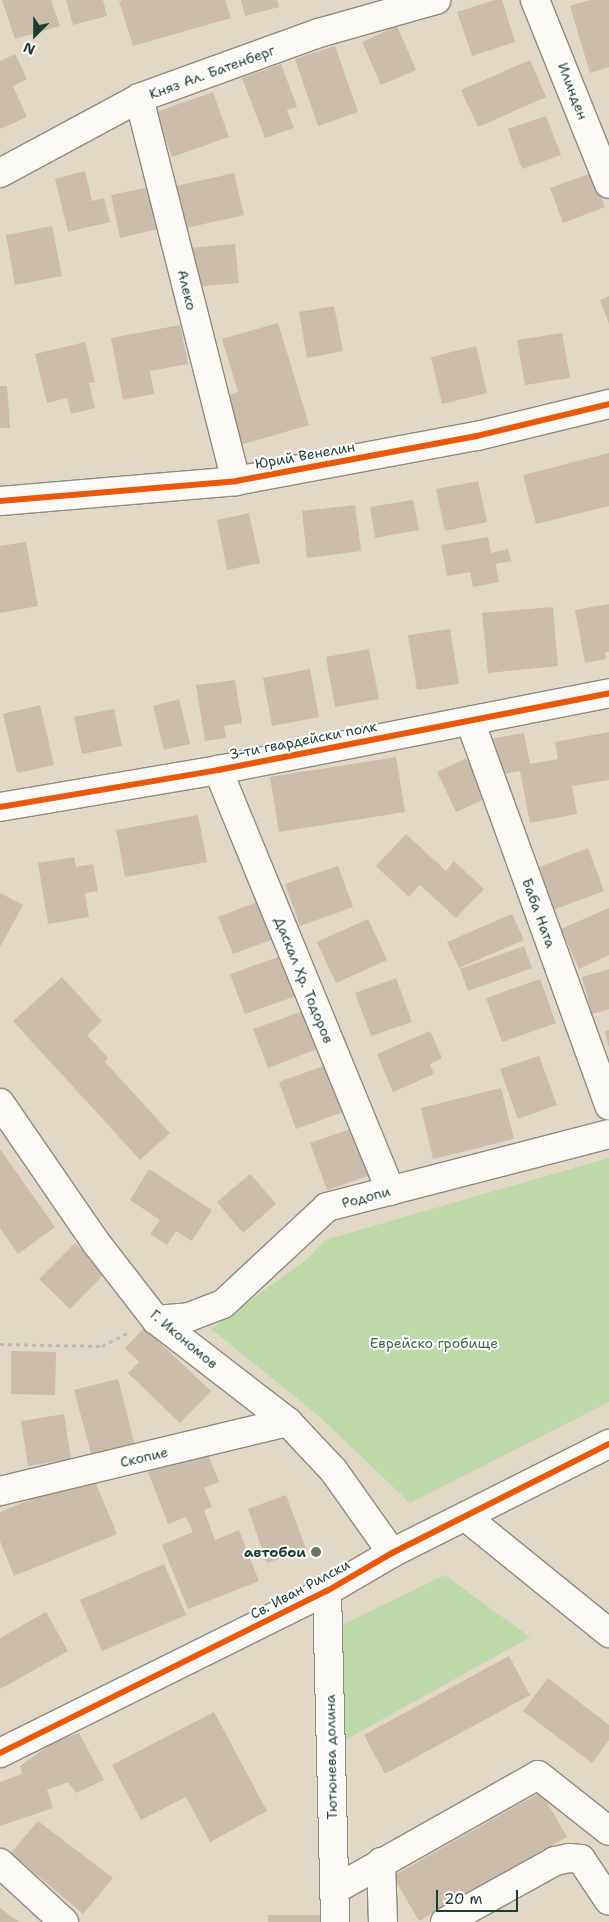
<!DOCTYPE html>
<meta charset="utf-8">
<style>
body{margin:0}
#map{position:relative;width:609px;height:1922px;overflow:hidden;background:#e2d8c6;font-family:"Shantell Sans",sans-serif}
div>[style]{position:absolute}
.green>*{inset:0;background:#bcd9a7}
.building>*{inset:0;background:#ccbcaa}
.path>*{height:3px;margin-top:-1.5px;transform-origin:0;background:repeating-linear-gradient(90deg,#bcbdb8 0 4px,transparent 0 8px)}
.roads{filter:drop-shadow(1px 0 #8c8c81) drop-shadow(-1px 0 #8c8c81) drop-shadow(0 1px #8c8c81) drop-shadow(0 -1px #8c8c81)}
.minor>*{height:28px;margin:-14px;padding:0 14px;transform-origin:14px;border-radius:14px;background:#fbf9f6}
.cycleway>*{height:6px;margin:-3px;padding:0 3px;transform-origin:3px;border-radius:3px;background:#e8590c}
.dots>*{width:14px;height:14px;translate:-50% -50%;box-sizing:border-box;border:2px solid #fff;border-radius:50%}
span{translate:-50% -50%;white-space:nowrap;text-align:center;line-height:1.15;-webkit-text-stroke:4px #fff;paint-order:stroke}
.street-label{font-size:14px;color:#1f3d34}
.park-label{font-size:14px;color:#3e644a}
.poi-label{font-size:14px;color:#1f3d34;font-weight:700}
.right{translate:-100% -50%;text-align:right}
.north{position:absolute;left:10px;top:10px;width:50px;height:50px;-webkit-text-stroke:4px #fff;paint-order:stroke;rotate:203deg;font-size:14px;font-weight:700;line-height:20px;text-align:center;color:#1f3d34}
.north::after{content:'';display:block;margin:auto;width:18px;height:22px;background:#1f3d34;clip-path:polygon(50% 0,100% 100%,50% 72%,0 100%)}
.scale{position:absolute;left:436px;top:1890px;width:82px;height:22px;box-sizing:border-box;border:2px solid #1f3d34;border-top:0;padding-left:6px;font-size:15px;line-height:18px;white-space:nowrap;color:#1f3d34;-webkit-text-stroke:4px #fff;paint-order:stroke}
</style>
<div id="map">
<div class="green">
<i style="clip-path:polygon(609px 1158px,609px 1402px,410px 1503px,319px 1416px,211px 1329px,306px 1260px,325px 1240px)"></i>
<i style="clip-path:polygon(445px 1575px,530px 1637px,345px 1740px,342px 1625px)"></i>
</div>
<div class="building">
<i style="clip-path:polygon(2px 0,51px 0,60px 26px,15px 39px)"></i>
<i style="clip-path:polygon(66px 0,103px 0,107px 16px,73px 25px)"></i>
<i style="clip-path:polygon(123px 0,225px 0,231px 18px,133px 46px,119px 1px)"></i>
<i style="clip-path:polygon(241px 0,277px 0,279px 7px,245px 16px)"></i>
<i style="clip-path:polygon(495px 0,502px 0,515px 42px,472px 56px,457px 12px)"></i>
<i style="clip-path:polygon(590px 0,609px 0,609px 67px,590px 73px,570px 6px)"></i>
<i style="clip-path:polygon(397px 26px,416px 70px,381px 85px,362px 42px)"></i>
<i style="clip-path:polygon(335px 46px,358px 112px,318px 126px,295px 59px)"></i>
<i style="clip-path:polygon(15px 54px,27px 79px,13px 86px,27px 117px,0 129px,0 61px)"></i>
<i style="clip-path:polygon(530px 60px,546px 97px,478px 127px,461px 90px)"></i>
<i style="clip-path:polygon(281px 64px,297px 107px,287px 110px,294px 128px,265px 138px,242px 78px)"></i>
<i style="clip-path:polygon(213px 92px,229px 137px,172px 157px,156px 112px)"></i>
<i style="clip-path:polygon(546px 116px,561px 155px,522px 169px,508px 129px)"></i>
<i style="clip-path:polygon(85px 171px,92px 201px,104px 198px,110px 222px,68px 232px,55px 179px)"></i>
<i style="clip-path:polygon(234px 173px,244px 215px,186px 228px,176px 186px)"></i>
<i style="clip-path:polygon(592px 173px,605px 207px,563px 223px,550px 188px)"></i>
<i style="clip-path:polygon(149px 187px,158px 229px,120px 238px,111px 195px)"></i>
<i style="clip-path:polygon(52px 226px,62px 276px,15px 285px,6px 235px)"></i>
<i style="clip-path:polygon(235px 244px,239px 283px,194px 287px,190px 248px)"></i>
<i style="clip-path:polygon(609px 296px,609px 324px,600px 300px)"></i>
<i style="clip-path:polygon(334px 306px,343px 351px,307px 358px,299px 312px)"></i>
<i style="clip-path:polygon(278px 323px,309px 425px,240px 445px,226px 396px,238px 392px,222px 339px)"></i>
<i style="clip-path:polygon(180px 325px,188px 364px,150px 371px,154px 394px,123px 400px,111px 338px)"></i>
<i style="clip-path:polygon(562px 333px,570px 378px,525px 385px,517px 340px)"></i>
<i style="clip-path:polygon(85px 342px,95px 382px,89px 383px,95px 408px,71px 414px,67px 398px,47px 403px,35px 354px)"></i>
<i style="clip-path:polygon(476px 346px,487px 393px,442px 404px,431px 357px)"></i>
<i style="clip-path:polygon(0 386px,7px 386px,10px 428px,0 428px)"></i>
<i style="clip-path:polygon(609px 453px,609px 506px,536px 524px,523px 475px)"></i>
<i style="clip-path:polygon(478px 481px,487px 522px,445px 531px,436px 489px)"></i>
<i style="clip-path:polygon(413px 500px,419px 530px,375px 538px,370px 507px)"></i>
<i style="clip-path:polygon(355px 505px,361px 551px,307px 558px,302px 511px)"></i>
<i style="clip-path:polygon(249px 513px,260px 563px,227px 570px,217px 520px)"></i>
<i style="clip-path:polygon(488px 537px,491px 553px,508px 549px,511px 561px,496px 564px,499px 582px,473px 587px,470px 572px,447px 576px,441px 545px)"></i>
<i style="clip-path:polygon(26px 542px,38px 606px,0 613px,0 546px)"></i>
<i style="clip-path:polygon(609px 604px,609px 652px,605px 653px,606px 659px,585px 663px,575px 610px)"></i>
<i style="clip-path:polygon(553px 607px,558px 666px,488px 673px,482px 613px)"></i>
<i style="clip-path:polygon(450px 629px,459px 684px,417px 690px,408px 635px)"></i>
<i style="clip-path:polygon(369px 649px,379px 699px,335px 707px,326px 657px)"></i>
<i style="clip-path:polygon(310px 669px,319px 717px,272px 726px,263px 678px)"></i>
<i style="clip-path:polygon(235px 680px,242px 723px,224px 726px,226px 738px,205px 741px,196px 685px)"></i>
<i style="clip-path:polygon(179px 699px,190px 744px,164px 750px,153px 706px)"></i>
<i style="clip-path:polygon(40px 705px,54px 765px,17px 773px,3px 714px)"></i>
<i style="clip-path:polygon(114px 709px,122px 746px,82px 754px,74px 717px)"></i>
<i style="clip-path:polygon(609px 732px,609px 780px,572px 786px,577px 814px,530px 823px,520px 771px,497px 775px,490px 739px,524px 733px,530px 764px,558px 759px,555px 742px)"></i>
<i style="clip-path:polygon(471px 756px,489px 797px,456px 812px,437px 772px)"></i>
<i style="clip-path:polygon(396px 757px,405px 812px,279px 832px,270px 777px)"></i>
<i style="clip-path:polygon(198px 815px,207px 862px,125px 877px,116px 830px)"></i>
<i style="clip-path:polygon(406px 834px,446px 871px,454px 861px,484px 889px,456px 918px,420px 885px,409px 897px,376px 866px)"></i>
<i style="clip-path:polygon(588px 848px,604px 891px,553px 910px,537px 868px)"></i>
<i style="clip-path:polygon(74px 857px,76px 867px,93px 864px,98px 891px,85px 893px,89px 917px,48px 924px,38px 863px)"></i>
<i style="clip-path:polygon(338px 866px,353px 907px,300px 926px,285px 884px)"></i>
<i style="clip-path:polygon(0 893px,23px 905px,0 947px)"></i>
<i style="clip-path:polygon(260px 901px,274px 939px,233px 954px,218px 917px)"></i>
<i style="clip-path:polygon(609px 908px,609px 955px,579px 969px,561px 929px)"></i>
<i style="clip-path:polygon(512px 914px,524px 940px,459px 968px,447px 942px)"></i>
<i style="clip-path:polygon(368px 919px,387px 960px,336px 983px,317px 942px)"></i>
<i style="clip-path:polygon(524px 946px,532px 968px,468px 991px,460px 969px)"></i>
<i style="clip-path:polygon(284px 955px,299px 995px,245px 1014px,230px 974px)"></i>
<i style="clip-path:polygon(609px 969px,609px 1009px,592px 1014px,582px 977px)"></i>
<i style="clip-path:polygon(62px 977px,102px 1021px,87px 1035px,108px 1058px,105px 1062px,170px 1133px,140px 1160px,13px 1021px)"></i>
<i style="clip-path:polygon(396px 978px,412px 1022px,371px 1036px,355px 993px)"></i>
<i style="clip-path:polygon(540px 979px,556px 1023px,502px 1042px,486px 998px)"></i>
<i style="clip-path:polygon(303px 1011px,317px 1049px,268px 1068px,253px 1029px)"></i>
<i style="clip-path:polygon(609px 1030px,609px 1046px,608px 1046px,605px 1031px)"></i>
<i style="clip-path:polygon(430px 1031px,442px 1058px,430px 1064px,434px 1074px,393px 1092px,377px 1054px)"></i>
<i style="clip-path:polygon(539px 1056px,557px 1105px,518px 1119px,500px 1069px)"></i>
<i style="clip-path:polygon(329px 1064px,346px 1111px,296px 1129px,279px 1082px)"></i>
<i style="clip-path:polygon(501px 1088px,514px 1139px,433px 1159px,421px 1108px)"></i>
<i style="clip-path:polygon(350px 1129px,368px 1176px,327px 1190px,310px 1143px)"></i>
<i style="clip-path:polygon(0 1149px,55px 1227px,18px 1254px,0 1228px)"></i>
<i style="clip-path:polygon(149px 1169px,212px 1210px,192px 1241px,176px 1231px,167px 1245px,150px 1234px,160px 1220px,130px 1200px)"></i>
<i style="clip-path:polygon(250px 1174px,276px 1204px,243px 1233px,217px 1202px)"></i>
<i style="clip-path:polygon(75px 1243px,105px 1273px,70px 1309px,39px 1279px)"></i>
<i style="clip-path:polygon(144px 1328px,211px 1391px,180px 1423px,128px 1373px,139px 1362px,125px 1348px)"></i>
<i style="clip-path:polygon(11px 1351px,56px 1352px,55px 1395px,11px 1394px)"></i>
<i style="clip-path:polygon(118px 1379px,135px 1446px,92px 1457px,74px 1390px)"></i>
<i style="clip-path:polygon(64px 1414px,71px 1459px,28px 1466px,21px 1421px)"></i>
<i style="clip-path:polygon(206px 1449px,219px 1482px,204px 1488px,212px 1507px,204px 1510px,215px 1540px,239px 1530px,259px 1581px,188px 1609px,162px 1545px,193px 1532px,186px 1517px,168px 1524px,148px 1472px)"></i>
<i style="clip-path:polygon(92px 1474px,117px 1534px,14px 1576px,0 1541px,0 1512px)"></i>
<i style="clip-path:polygon(286px 1495px,306px 1549px,267px 1563px,248px 1509px)"></i>
<i style="clip-path:polygon(164px 1564px,186px 1615px,102px 1651px,80px 1600px)"></i>
<i style="clip-path:polygon(46px 1612px,68px 1651px,0 1689px,0 1638px)"></i>
<i style="clip-path:polygon(509px 1656px,530px 1695px,385px 1774px,364px 1735px)"></i>
<i style="clip-path:polygon(548px 1678px,609px 1725px,609px 1740px,592px 1763px,523px 1711px)"></i>
<i style="clip-path:polygon(214px 1712px,267px 1811px,210px 1842px,186px 1797px,141px 1820px,112px 1765px)"></i>
<i style="clip-path:polygon(79px 1733px,104px 1780px,76px 1793px,68px 1782px,47px 1790px,53px 1808px,0 1826px,0 1782px,22px 1774px,20px 1766px,54px 1742px)"></i>
<i style="clip-path:polygon(541px 1792px,567px 1837px,419px 1921px,393px 1876px)"></i>
<i style="clip-path:polygon(38px 1821px,113px 1878px,83px 1914px,11px 1853px)"></i>
<i style="clip-path:polygon(0 1908px,19px 1922px,0 1922px)"></i>
<i style="clip-path:polygon(268px 1915px,322px 1915px,322px 1922px,268px 1922px)"></i>
</div>
<div class="path">
<i style="left:0;top:1344px;width:102px;rotate:1.1deg"></i>
<i style="left:102px;top:1346px;width:31px;rotate:-27deg"></i>
</div>
<div class="roads">
<div class="minor">
<i style="left:535px;top:0;width:198px;rotate:68.1deg"></i>
<i style="left:139px;top:98px;width:395px;rotate:75.8deg"></i>
<i style="left:0;top:173px;width:158px;rotate:-28.3deg"></i>
<i style="left:139px;top:98px;width:191px;rotate:-19.9deg"></i>
<i style="left:319px;top:33px;width:122px;rotate:-15.8deg"></i>
<i style="left:0;top:501px;width:237px;rotate:-4.8deg"></i>
<i style="left:236px;top:481px;width:245px;rotate:-10.6deg"></i>
<i style="left:477px;top:436px;width:136px;rotate:-13.6deg"></i>
<i style="left:470px;top:721px;width:409px;rotate:70.1deg"></i>
<i style="left:218px;top:770px;width:455px;rotate:67.7deg"></i>
<i style="left:0;top:807px;width:221px;rotate:-9.6deg"></i>
<i style="left:218px;top:770px;width:399px;rotate:-11.1deg"></i>
<i style="left:0;top:1103px;width:171px;rotate:55.5deg"></i>
<i style="left:97px;top:1244px;width:96px;rotate:52.2deg"></i>
<i style="left:156px;top:1320px;width:167px;rotate:37.7deg"></i>
<i style="left:288px;top:1422px;width:67px;rotate:46.8deg"></i>
<i style="left:334px;top:1471px;width:100px;rotate:54.7deg"></i>
<i style="left:156px;top:1320px;width:33px;rotate:-5deg"></i>
<i style="left:189px;top:1317px;width:36px;rotate:-21deg"></i>
<i style="left:223px;top:1304px;width:142px;rotate:-43deg"></i>
<i style="left:327px;top:1207px;width:291px;rotate:-14.5deg"></i>
<i style="left:0;top:1491px;width:296px;rotate:-13.5deg"></i>
<i style="left:467px;top:1518px;width:183px;rotate:39deg"></i>
<i style="left:327px;top:1591px;width:331px;rotate:88.6deg"></i>
<i style="left:0;top:1753px;width:365px;rotate:-26.4deg"></i>
<i style="left:327px;top:1591px;width:75px;rotate:-30.3deg"></i>
<i style="left:392px;top:1553px;width:243px;rotate:-26.7deg"></i>
<i style="left:381px;top:1862px;width:60px;rotate:88.1deg"></i>
<i style="left:0;top:1863px;width:87px;rotate:42.7deg"></i>
<i style="left:334px;top:1890px;width:234px;rotate:-29.4deg"></i>
<i style="left:538px;top:1775px;width:90px;rotate:38.3deg"></i>
<i style="left:445px;top:1922px;width:126px;rotate:-29deg"></i>
<i style="left:555px;top:1861px;width:14px;rotate:-12deg"></i>
<i style="left:569px;top:1858px;width:12px;rotate:5deg"></i>
<i style="left:581px;top:1859px;width:50px;rotate:56.3deg"></i>
</div>
</div>
<div class="cycleway">
<i style="left:0;top:501px;width:237px;rotate:-4.8deg"></i>
<i style="left:236px;top:481px;width:245px;rotate:-10.6deg"></i>
<i style="left:477px;top:436px;width:136px;rotate:-13.6deg"></i>
<i style="left:0;top:807px;width:221px;rotate:-9.6deg"></i>
<i style="left:218px;top:770px;width:399px;rotate:-11.1deg"></i>
<i style="left:0;top:1753px;width:365px;rotate:-26.4deg"></i>
<i style="left:327px;top:1591px;width:75px;rotate:-30.3deg"></i>
<i style="left:392px;top:1553px;width:243px;rotate:-26.7deg"></i>
</div>
<div class="dots">
<i style="left:316px;top:1552px;background:#637367"></i>
</div>
<div class="street-label">
<span style="left:212px;top:72px;rotate:-20deg">Княз Ал. Батенберг</span>
<span style="left:573px;top:91px;rotate:69deg">Илинден</span>
<span style="left:187px;top:290px;rotate:76deg">Алеко</span>
<span style="left:305px;top:455px;rotate:-10deg">Юрий Венелин</span>
<span style="left:303px;top:740px;rotate:-11deg">3-ти гвардейски полк</span>
<span style="left:539px;top:913px;rotate:70deg">Баба Ната</span>
<span style="left:304px;top:980px;rotate:68deg">Даскал Хр. Тодоров</span>
<span style="left:366px;top:1197px;rotate:-15deg">Родопи</span>
<span style="left:184px;top:1339px;rotate:40deg">Г. Икономов</span>
<span style="left:144px;top:1457px;rotate:-13deg">Скопие</span>
<span style="left:300px;top:1589px;rotate:-28deg">Св. Иван Рилски</span>
<span style="left:331px;top:1757px;rotate:-91deg">Тютюнева долина</span>
</div>
<div class="park-label">
<span style="left:434px;top:1343px">Еврейско гробище</span>
</div>
<div class="poi-label">
<span class="right" style="left:306px;top:1552px">автобои</span>
</div>
<div class="north">N</div>
<div class="scale">20 m</div>
</div>
